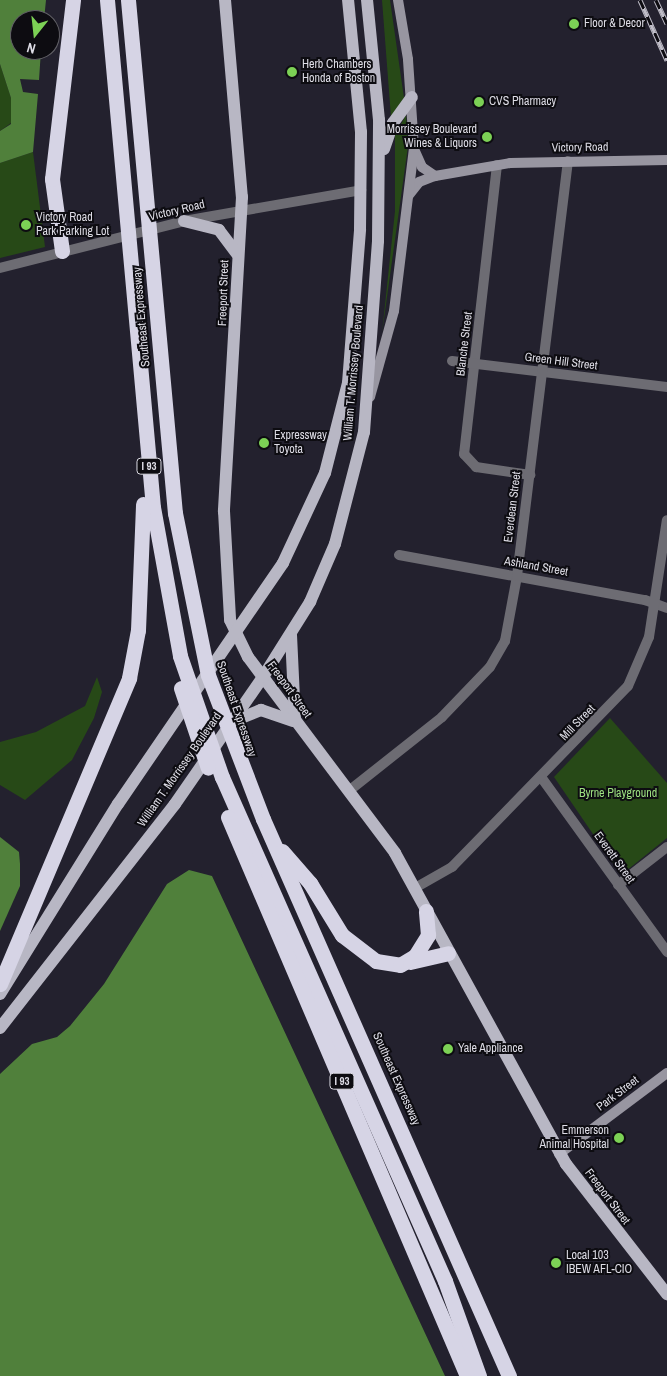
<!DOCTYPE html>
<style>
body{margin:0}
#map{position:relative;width:667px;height:1376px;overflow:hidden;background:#23212e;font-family:"Archivo Narrow",sans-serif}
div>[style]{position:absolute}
.green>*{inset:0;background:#274917}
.water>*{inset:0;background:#50803b}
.street>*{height:10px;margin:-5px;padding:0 5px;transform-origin:5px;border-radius:5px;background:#6d6c73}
.secondary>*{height:10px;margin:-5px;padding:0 5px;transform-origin:5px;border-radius:5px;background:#9896a1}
.primary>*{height:12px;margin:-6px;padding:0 6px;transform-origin:6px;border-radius:6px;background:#b8b7c4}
.highway>*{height:15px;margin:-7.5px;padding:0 7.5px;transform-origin:7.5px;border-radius:7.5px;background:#d6d4e5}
.rail>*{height:5px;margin-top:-2.5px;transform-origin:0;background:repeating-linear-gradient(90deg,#0d0c11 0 9px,#c0bec8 0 18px);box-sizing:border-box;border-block:1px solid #c0bec8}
.dots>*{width:14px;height:14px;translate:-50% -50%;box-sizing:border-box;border:2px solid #0d0c11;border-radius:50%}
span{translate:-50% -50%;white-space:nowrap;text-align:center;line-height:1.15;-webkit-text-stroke:4px #0d0c11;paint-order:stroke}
.shield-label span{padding:1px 4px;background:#0d0c11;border:1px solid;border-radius:4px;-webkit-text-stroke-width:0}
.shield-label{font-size:11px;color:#dedde6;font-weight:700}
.poi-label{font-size:12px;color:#dedde6}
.left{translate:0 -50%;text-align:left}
.right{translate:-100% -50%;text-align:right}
.street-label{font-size:12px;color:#dedde6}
.park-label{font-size:12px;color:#9de081}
.north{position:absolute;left:10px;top:10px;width:50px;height:50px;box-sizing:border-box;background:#0d0c11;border:1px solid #616066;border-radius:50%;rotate:196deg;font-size:14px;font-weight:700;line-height:20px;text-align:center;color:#dedde6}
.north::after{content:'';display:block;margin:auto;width:18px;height:22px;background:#7cd155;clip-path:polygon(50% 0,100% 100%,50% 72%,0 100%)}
</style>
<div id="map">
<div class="green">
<i style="clip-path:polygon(382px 0,390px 0,404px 98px,391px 117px)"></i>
<i style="clip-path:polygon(0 64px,11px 98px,11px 123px,0 131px)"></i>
<i style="clip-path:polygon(406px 115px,408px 146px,382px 333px,395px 211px,395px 135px)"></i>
<i style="clip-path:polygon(33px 152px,45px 247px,0 258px,0 163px)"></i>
<i style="clip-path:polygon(97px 677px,102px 692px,94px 718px,72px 760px,25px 800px,0 785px,0 742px,36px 732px,85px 706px)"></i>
<i style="clip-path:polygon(610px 718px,667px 783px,667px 838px,621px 875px,554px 777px)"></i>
</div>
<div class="water">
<i style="clip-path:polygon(0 0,46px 0,44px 20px,20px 20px,20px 50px,41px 50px,39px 80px,20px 79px,23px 92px,38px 94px,33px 152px,0 163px,0 131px,11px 124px,11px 98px,0 64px)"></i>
<i style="clip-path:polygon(0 837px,19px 852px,20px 864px,20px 886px,0 931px)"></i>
<i style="clip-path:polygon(189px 870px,212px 876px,445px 1376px,0 1376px,0 1074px,32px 1044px,57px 1037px,70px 1026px,104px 984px,167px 884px)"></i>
</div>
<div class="street">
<i style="left:497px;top:165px;width:291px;rotate:96.5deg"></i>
<i style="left:464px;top:454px;width:18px;rotate:47deg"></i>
<i style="left:476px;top:467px;width:55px;rotate:8.4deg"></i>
<i style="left:0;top:268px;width:190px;rotate:-14.3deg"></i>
<i style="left:184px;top:221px;width:180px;rotate:-9.9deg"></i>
<i style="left:452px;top:361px;width:217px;rotate:6.9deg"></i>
<i style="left:399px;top:555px;width:250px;rotate:10.4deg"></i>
<i style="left:645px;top:600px;width:23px;rotate:20deg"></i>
<i style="left:541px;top:777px;width:216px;rotate:54.2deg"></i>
<i style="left:350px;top:790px;width:117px;rotate:-38.4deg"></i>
<i style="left:442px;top:717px;width:69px;rotate:-46.2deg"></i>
<i style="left:490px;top:667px;width:30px;rotate:-60deg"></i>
<i style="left:505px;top:641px;width:66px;rotate:-79.5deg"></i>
<i style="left:517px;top:576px;width:418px;rotate:-83deg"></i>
<i style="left:618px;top:885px;width:62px;rotate:-37.8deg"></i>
<i style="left:415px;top:888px;width:43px;rotate:-29.6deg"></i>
<i style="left:452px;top:867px;width:252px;rotate:-45.8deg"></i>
<i style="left:628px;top:686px;width:53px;rotate:-66.8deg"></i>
<i style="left:649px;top:637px;width:118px;rotate:-81.3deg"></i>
</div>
<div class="secondary">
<i style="left:414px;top:149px;width:20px;rotate:66deg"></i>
<i style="left:422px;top:167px;width:16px;rotate:35deg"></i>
<i style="left:409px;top:195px;width:16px;rotate:-52deg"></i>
<i style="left:419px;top:182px;width:17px;rotate:-21deg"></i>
<i style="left:435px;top:176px;width:76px;rotate:-9.8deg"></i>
<i style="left:510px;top:163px;width:157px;rotate:-1.1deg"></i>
<i style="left:370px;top:397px;width:89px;rotate:-74.4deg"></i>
<i style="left:394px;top:311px;width:164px;rotate:-83deg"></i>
<i style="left:414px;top:148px;width:89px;rotate:-93.9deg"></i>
<i style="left:408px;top:59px;width:60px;rotate:-99.6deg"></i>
<i style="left:559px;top:1154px;width:135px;rotate:-36.9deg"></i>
</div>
<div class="primary">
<i style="left:225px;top:0;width:198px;rotate:85.1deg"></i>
<i style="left:242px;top:197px;width:315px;rotate:93.3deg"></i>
<i style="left:224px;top:511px;width:109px;rotate:86.8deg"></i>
<i style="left:230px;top:620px;width:41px;rotate:64.1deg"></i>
<i style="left:248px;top:657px;width:245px;rotate:53.1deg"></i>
<i style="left:395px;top:853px;width:355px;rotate:61.2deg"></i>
<i style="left:566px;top:1164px;width:165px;rotate:52.2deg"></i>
<i style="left:384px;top:149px;width:28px;rotate:-71deg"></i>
<i style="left:393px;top:123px;width:32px;rotate:-54deg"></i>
<i style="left:184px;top:221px;width:36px;rotate:14deg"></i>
<i style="left:219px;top:230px;width:30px;rotate:53deg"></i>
<i style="left:291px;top:635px;width:85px;rotate:87.3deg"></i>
<i style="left:236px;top:720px;width:27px;rotate:-22deg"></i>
<i style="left:261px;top:710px;width:34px;rotate:19deg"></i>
<i style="left:0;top:994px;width:224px;rotate:-58.2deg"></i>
<i style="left:118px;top:804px;width:292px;rotate:-55.6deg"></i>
<i style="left:283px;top:563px;width:99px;rotate:-65deg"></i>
<i style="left:325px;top:473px;width:93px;rotate:-75.7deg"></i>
<i style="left:348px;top:383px;width:154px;rotate:-85.5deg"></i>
<i style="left:360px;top:229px;width:97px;rotate:-89.4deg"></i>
<i style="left:361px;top:132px;width:133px;rotate:-95.6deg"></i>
<i style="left:0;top:1028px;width:284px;rotate:-52deg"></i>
<i style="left:175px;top:804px;width:155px;rotate:-55.3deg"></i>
<i style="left:263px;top:677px;width:89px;rotate:-57.9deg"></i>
<i style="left:310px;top:602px;width:63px;rotate:-66.7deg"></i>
<i style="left:335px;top:544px;width:116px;rotate:-75.5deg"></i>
<i style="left:364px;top:432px;width:192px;rotate:-85.8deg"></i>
<i style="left:378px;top:241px;width:121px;rotate:-89.5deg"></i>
<i style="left:379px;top:120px;width:121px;rotate:-95.7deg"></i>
</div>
<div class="highway">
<i style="left:107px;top:0;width:509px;rotate:84.82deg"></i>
<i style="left:153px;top:507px;width:151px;rotate:79.7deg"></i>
<i style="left:180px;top:656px;width:128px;rotate:70.9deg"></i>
<i style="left:222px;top:777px;width:551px;rotate:66.13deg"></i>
<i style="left:445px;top:1281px;width:101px;rotate:70.3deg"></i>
<i style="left:128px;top:0;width:515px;rotate:84.77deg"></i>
<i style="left:175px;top:513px;width:165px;rotate:78.5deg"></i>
<i style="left:208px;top:675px;width:154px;rotate:69.1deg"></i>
<i style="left:263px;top:819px;width:609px;rotate:66.17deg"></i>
<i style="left:62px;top:251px;width:73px;rotate:-97.9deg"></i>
<i style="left:52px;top:179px;width:180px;rotate:-83.3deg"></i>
<i style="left:181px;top:688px;width:84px;rotate:71.4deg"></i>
<i style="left:228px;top:817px;width:608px;rotate:66.85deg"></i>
<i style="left:282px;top:851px;width:43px;rotate:48.8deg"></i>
<i style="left:310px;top:883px;width:61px;rotate:58.4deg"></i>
<i style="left:342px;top:935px;width:43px;rotate:37.4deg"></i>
<i style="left:376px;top:961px;width:24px;rotate:9deg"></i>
<i style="left:400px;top:965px;width:17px;rotate:-31deg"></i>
<i style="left:415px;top:956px;width:25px;rotate:-58deg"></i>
<i style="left:428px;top:935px;width:24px;rotate:-95deg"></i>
<i style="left:410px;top:962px;width:39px;rotate:-13deg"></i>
<i style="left:0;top:984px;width:332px;rotate:-67.1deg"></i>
<i style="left:129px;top:678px;width:49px;rotate:-79.4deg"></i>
<i style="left:138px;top:630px;width:126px;rotate:-87.7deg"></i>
</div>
<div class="rail">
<i style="left:640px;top:0;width:66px;rotate:65.8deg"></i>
<i style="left:656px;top:0;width:26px;rotate:65deg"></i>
</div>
<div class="dots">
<i style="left:574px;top:24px;background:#7cd155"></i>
<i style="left:292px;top:72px;background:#7cd155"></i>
<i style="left:479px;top:102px;background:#7cd155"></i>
<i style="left:487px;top:137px;background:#7cd155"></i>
<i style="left:26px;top:225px;background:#7cd155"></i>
<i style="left:264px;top:443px;background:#7cd155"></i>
<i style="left:448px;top:1049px;background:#7cd155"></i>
<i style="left:619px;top:1138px;background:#7cd155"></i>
<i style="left:556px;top:1263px;background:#7cd155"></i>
</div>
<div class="shield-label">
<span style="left:149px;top:466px">I 93</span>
<span style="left:342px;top:1081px">I 93</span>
</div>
<div class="poi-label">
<span class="left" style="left:584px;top:24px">Floor &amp; Decor</span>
<span class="left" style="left:302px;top:72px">Herb Chambers<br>Honda of Boston</span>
<span class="left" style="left:489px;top:102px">CVS Pharmacy</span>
<span class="right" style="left:477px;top:137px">Morrissey Boulevard<br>Wines &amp; Liquors</span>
<span class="left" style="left:36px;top:225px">Victory Road<br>Park Parking Lot</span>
<span class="left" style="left:274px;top:443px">Expressway<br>Toyota</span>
<span class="left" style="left:458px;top:1049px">Yale Appliance</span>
<span class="right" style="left:609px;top:1138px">Emmerson<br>Animal Hospital</span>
<span class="left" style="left:566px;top:1263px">Local 103<br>IBEW AFL-CIO</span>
</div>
<div class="street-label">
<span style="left:580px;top:148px;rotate:-1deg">Victory Road</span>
<span style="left:177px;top:211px;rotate:-13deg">Victory Road</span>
<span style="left:224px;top:293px;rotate:-88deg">Freeport Street</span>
<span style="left:142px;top:317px;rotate:-95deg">Southeast Expressway</span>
<span style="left:465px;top:344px;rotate:-83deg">Blanche Street</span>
<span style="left:561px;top:362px;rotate:7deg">Green Hill Street</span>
<span style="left:354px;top:373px;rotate:-85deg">William T. Morrissey Boulevard</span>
<span style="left:513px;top:507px;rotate:-83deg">Everdean Street</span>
<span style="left:536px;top:567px;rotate:10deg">Ashland Street</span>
<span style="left:289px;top:690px;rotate:54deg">Freeport Street</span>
<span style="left:236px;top:709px;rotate:71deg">Southeast Expressway</span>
<span style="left:578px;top:723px;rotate:-46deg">Mill Street</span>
<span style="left:180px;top:770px;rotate:-55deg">William T. Morrissey Boulevard</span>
<span style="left:614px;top:858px;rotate:54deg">Everett Street</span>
<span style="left:396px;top:1079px;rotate:66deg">Southeast Expressway</span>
<span style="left:618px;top:1094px;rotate:-37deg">Park Street</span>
<span style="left:607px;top:1197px;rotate:53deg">Freeport Street</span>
</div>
<div class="park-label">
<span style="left:618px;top:794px">Byrne Playground</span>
</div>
<div class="north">N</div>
</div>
